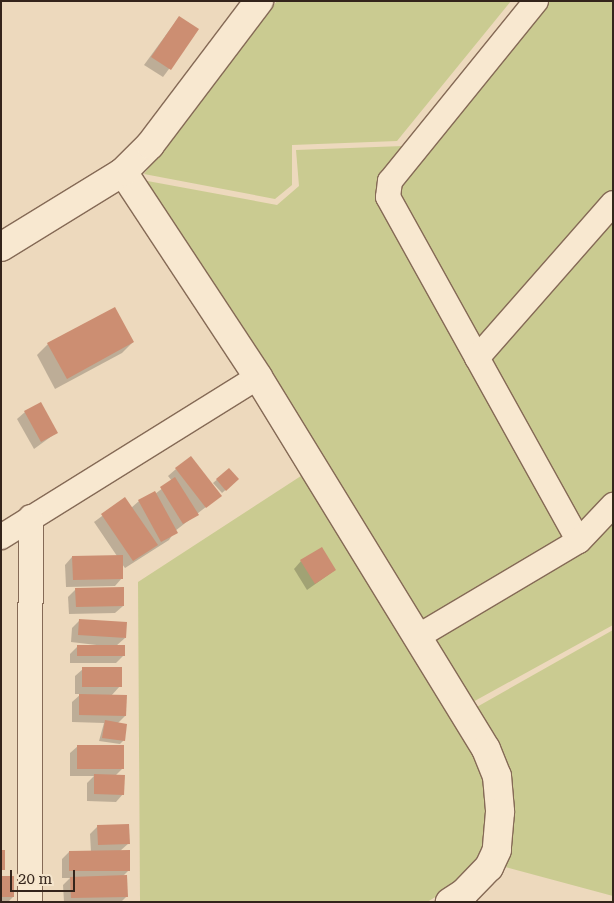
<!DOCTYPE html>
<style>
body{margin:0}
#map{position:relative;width:614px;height:903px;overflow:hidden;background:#edd9bd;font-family:"Roboto Serif",serif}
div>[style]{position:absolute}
.green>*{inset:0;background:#cacb91}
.shadow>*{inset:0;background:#0003}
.building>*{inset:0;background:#cc8e72}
.roads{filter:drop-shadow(1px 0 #856a56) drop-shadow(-1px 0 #856a56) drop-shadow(0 1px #856a56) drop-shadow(0 -1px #856a56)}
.street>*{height:24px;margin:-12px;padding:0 12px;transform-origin:12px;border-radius:12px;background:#f8e8d0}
.secondary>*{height:28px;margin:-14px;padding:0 14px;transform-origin:14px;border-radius:14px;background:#f8e8d0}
span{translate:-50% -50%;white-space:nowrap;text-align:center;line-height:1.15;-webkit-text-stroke:4.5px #f5e5cc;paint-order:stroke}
.frame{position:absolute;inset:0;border:2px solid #34241b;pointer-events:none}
.scale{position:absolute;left:10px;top:870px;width:65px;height:22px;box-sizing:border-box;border:2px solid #34241b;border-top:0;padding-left:6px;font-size:15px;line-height:18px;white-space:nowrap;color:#34241b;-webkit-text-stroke:4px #f5e5cc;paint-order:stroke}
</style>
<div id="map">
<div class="green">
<i style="clip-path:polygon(277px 1px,511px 1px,397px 141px,292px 145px,292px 185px,275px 199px,144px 174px)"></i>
<i style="clip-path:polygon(547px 1px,613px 1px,613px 625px,471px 703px,142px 180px,277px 205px,299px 186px,296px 150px,430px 145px)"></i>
<i style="clip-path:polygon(304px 474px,452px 721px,613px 630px,613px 896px,479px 860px,457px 884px,427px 902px,140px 902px,138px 582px)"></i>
</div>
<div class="shadow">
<i style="clip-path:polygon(179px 17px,198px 30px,163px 77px,144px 65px)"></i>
<i style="clip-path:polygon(133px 342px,122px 353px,55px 389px,37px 355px,48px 344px)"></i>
<i style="clip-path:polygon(25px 412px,56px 433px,34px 449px,17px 419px)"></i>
<i style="clip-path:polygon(176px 469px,220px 496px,175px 531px,169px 540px,125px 568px,122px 564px,122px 578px,115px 586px,66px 587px,65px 565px,72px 557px,117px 556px,94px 522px,125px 499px,131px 508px,139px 501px,155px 494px,172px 481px,168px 476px)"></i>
<i style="clip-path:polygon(229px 469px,238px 479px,222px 493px,213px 483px)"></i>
<i style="clip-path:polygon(301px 561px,335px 570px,307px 590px,294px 569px)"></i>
<i style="clip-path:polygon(76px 589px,123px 606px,115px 613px,69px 614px,68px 597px)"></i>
<i style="clip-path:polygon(80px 620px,125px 638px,116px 646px,123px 656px,116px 663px,70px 663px,70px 654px,78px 646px,105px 646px,71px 642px,72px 628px)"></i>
<i style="clip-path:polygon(83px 669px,120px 686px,111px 696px,125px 716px,117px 724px,124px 740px,120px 744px,99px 741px,104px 723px,72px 722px,72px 702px,81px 694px,75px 694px,75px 676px)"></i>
<i style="clip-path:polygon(78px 746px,123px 768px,115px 776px,123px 794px,116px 802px,87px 801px,87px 783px,94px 776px,70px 776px,70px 753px)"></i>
<i style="clip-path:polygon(98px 826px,129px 843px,120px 851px,129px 870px,123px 876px,127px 896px,121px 902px,64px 902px,63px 885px,70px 878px,62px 878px,62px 859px,69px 852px,91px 852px,90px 834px)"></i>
<i style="clip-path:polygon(1px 877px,13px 897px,8px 902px,1px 902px)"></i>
</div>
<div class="building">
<i style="clip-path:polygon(179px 16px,199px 29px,171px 70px,151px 57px)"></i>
<i style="clip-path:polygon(115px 307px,134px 342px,67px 379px,47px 343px)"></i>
<i style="clip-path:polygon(41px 402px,58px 433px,41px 442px,24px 411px)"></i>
<i style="clip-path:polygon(191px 456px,222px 496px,206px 508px,175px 468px)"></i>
<i style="clip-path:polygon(229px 468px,239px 479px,226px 491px,216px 479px)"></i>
<i style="clip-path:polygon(175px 477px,199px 515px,183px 524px,160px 487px)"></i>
<i style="clip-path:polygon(155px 491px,178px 533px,161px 542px,138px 500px)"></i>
<i style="clip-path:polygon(125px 497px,158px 545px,133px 561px,101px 514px)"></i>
<i style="clip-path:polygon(322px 547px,336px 570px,315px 584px,300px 560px)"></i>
<i style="clip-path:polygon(123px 555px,123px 579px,73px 580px,72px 556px)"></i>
<i style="clip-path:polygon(124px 587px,124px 606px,76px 607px,75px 588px)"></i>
<i style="clip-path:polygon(79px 619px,127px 622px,126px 638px,78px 635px)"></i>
<i style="clip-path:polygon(77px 645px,125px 645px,125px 656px,77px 656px)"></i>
<i style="clip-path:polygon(82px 667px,122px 667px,122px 687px,82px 687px)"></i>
<i style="clip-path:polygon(79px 694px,127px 695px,126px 716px,79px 715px)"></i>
<i style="clip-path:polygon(105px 720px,127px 724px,125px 741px,102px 738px)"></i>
<i style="clip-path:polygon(77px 745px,124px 745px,124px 769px,77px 769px)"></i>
<i style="clip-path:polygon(94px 774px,125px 775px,124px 795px,94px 794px)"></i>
<i style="clip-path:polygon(129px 824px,130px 844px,98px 845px,97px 825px)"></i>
<i style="clip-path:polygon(1px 850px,5px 850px,5px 870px,1px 870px)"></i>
<i style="clip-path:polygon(130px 850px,130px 871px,69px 871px,69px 851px)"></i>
<i style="clip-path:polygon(127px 875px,128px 897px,71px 898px,70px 877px)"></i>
<i style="clip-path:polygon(1px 876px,14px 876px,14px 897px,1px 897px)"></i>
</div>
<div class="roads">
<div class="street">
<i style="left:536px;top:1px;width:232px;rotate:129deg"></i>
<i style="left:390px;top:181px;width:16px;rotate:97deg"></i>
<i style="left:388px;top:197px;width:393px;rotate:61deg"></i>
<i style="left:477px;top:358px;width:206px;rotate:-48.7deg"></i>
<i style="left:1px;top:537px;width:303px;rotate:-31.9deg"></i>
<i style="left:417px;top:637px;width:188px;rotate:-30.7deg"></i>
<i style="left:579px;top:541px;width:50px;rotate:-46.6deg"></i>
<i style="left:30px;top:902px;width:385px;rotate:-89.9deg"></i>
</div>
<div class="secondary">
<i style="left:123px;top:172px;width:245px;rotate:56.6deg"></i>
<i style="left:258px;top:377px;width:436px;rotate:58.5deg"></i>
<i style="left:486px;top:749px;width:29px;rotate:68deg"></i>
<i style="left:497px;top:776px;width:36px;rotate:85deg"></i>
<i style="left:500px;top:812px;width:38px;rotate:95deg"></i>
<i style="left:497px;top:850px;width:19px;rotate:115deg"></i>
<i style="left:489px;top:867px;width:36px;rotate:134deg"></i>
<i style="left:464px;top:893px;width:17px;rotate:147deg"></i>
<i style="left:1px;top:247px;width:143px;rotate:-31.6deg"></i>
<i style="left:123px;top:172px;width:38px;rotate:-45deg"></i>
<i style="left:150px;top:145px;width:181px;rotate:-52.9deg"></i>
</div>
</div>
<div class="frame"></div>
<div class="scale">20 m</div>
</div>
